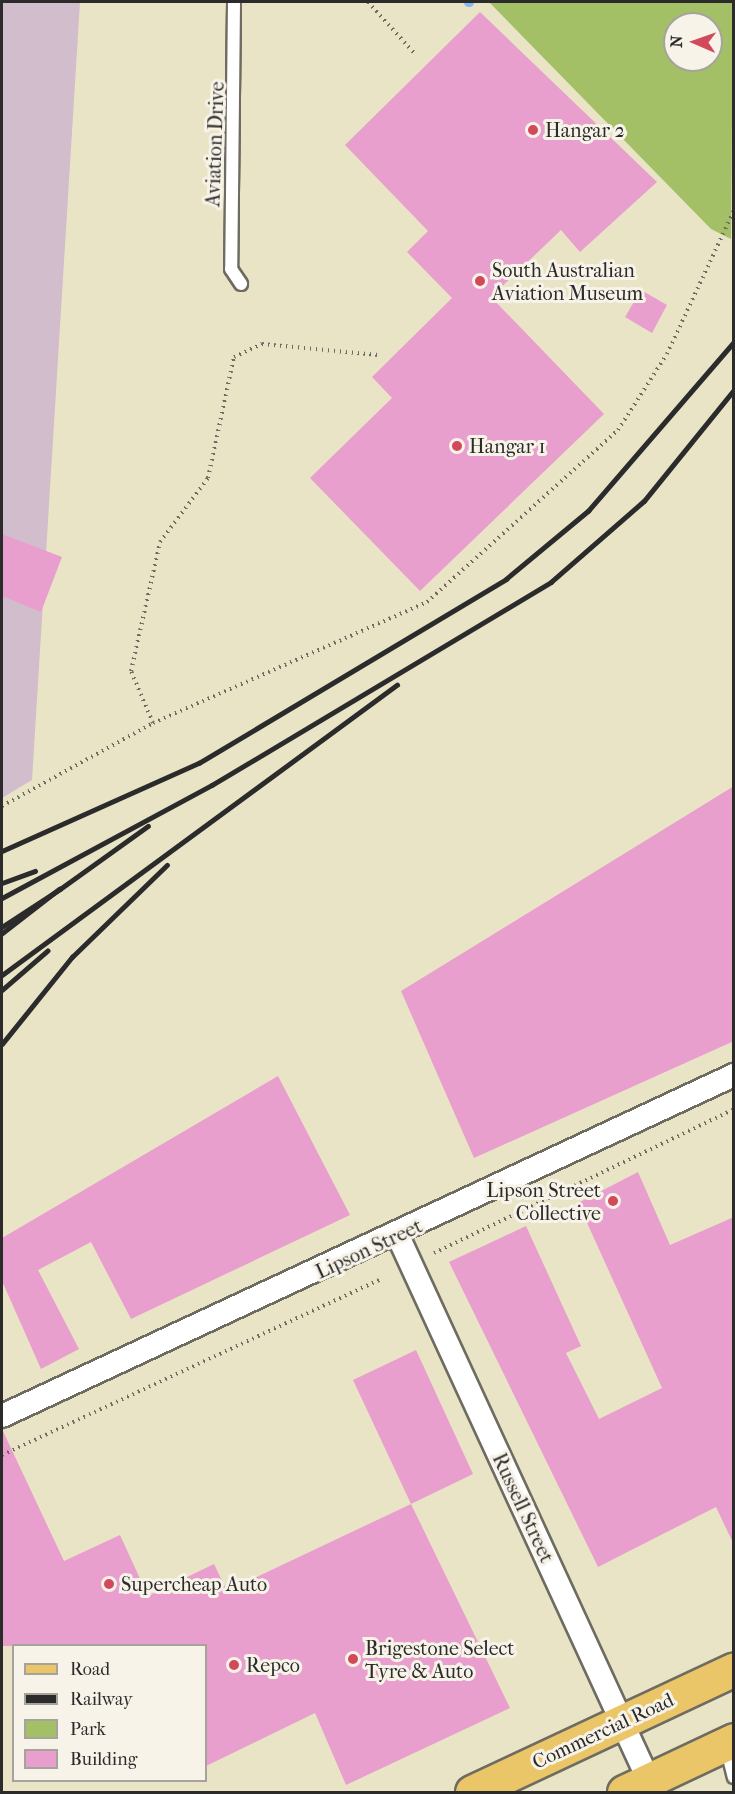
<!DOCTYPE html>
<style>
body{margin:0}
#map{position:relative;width:735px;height:1794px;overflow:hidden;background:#eae4c6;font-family:"IM FELL French Canon",serif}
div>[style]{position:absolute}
.industrial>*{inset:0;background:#d1bdcb}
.green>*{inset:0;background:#a4c067}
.stream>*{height:9px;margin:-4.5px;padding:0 4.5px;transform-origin:4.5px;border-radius:4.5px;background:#85baf3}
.building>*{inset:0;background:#e89fcd}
.path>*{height:4px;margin-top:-2px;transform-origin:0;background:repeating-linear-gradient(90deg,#6e6c61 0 1.5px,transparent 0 6px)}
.roads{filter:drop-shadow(2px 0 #6e6c61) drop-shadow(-2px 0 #6e6c61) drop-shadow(0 2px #6e6c61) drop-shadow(0 -2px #6e6c61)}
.service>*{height:12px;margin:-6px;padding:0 6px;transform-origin:6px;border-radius:6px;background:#fff}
.minor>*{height:22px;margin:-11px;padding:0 11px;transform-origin:11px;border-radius:11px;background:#fff}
.primary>*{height:33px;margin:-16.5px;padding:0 16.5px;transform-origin:16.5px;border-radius:16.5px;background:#ebc669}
.rail>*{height:4.5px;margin:-2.25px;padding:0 2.25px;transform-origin:2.25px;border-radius:2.25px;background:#2b2b2b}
.dots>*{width:16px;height:16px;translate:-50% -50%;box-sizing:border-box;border:3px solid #f7f3e8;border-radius:50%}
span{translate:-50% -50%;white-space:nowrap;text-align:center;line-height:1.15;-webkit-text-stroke:6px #f7f3e8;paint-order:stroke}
.poi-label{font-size:20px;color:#2b2b2b}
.left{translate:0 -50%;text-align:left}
.right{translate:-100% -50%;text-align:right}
.street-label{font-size:20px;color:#2b2b2b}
.frame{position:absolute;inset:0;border:3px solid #2b2b2b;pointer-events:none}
.legend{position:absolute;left:12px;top:1644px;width:195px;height:138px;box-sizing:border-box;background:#f7f3e8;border:2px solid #a5a39c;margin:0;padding:8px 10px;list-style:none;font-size:18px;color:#2b2b2b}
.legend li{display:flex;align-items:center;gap:12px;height:30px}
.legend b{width:30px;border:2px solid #a5a39c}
.north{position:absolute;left:663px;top:12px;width:60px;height:60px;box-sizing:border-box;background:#f7f3e8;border:2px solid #a5a39c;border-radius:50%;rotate:272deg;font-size:16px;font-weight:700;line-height:24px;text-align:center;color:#2b2b2b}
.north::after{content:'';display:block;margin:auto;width:21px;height:27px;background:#d1495b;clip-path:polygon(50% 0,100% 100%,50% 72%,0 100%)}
</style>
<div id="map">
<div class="industrial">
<i style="clip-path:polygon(2px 2px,80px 2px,32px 780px,2px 798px)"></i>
</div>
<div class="green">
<i style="clip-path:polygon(evenodd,489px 2px,733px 2px,731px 239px,711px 229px,489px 2px,675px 24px,711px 24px,711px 60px,675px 60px,675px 24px)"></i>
</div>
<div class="stream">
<i style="left:468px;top:2px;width:1px"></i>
</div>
<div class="building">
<i style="clip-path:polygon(480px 12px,657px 182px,580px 252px,561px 230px,491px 297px,604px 414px,420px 591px,310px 478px,392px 398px,372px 377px,452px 298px,407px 252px,428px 231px,345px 145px)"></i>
<i style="clip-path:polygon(641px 290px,667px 305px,652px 333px,625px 317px)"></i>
<i style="clip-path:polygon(2px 534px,62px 557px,41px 612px,2px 596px)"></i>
<i style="clip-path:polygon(734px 786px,734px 1041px,474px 1158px,401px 991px)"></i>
<i style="clip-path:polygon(278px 1076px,350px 1215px,131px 1319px,91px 1242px,38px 1270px,79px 1349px,41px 1369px,2px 1281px,2px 1238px)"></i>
<i style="clip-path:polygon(638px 1172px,670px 1245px,734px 1217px,734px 1545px,716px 1507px,598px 1567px,449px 1262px,526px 1226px,581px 1346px,566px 1353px,599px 1419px,662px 1388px,578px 1203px)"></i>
<i style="clip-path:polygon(416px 1350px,473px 1474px,411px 1504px,353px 1380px)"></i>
<i style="clip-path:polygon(2px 1429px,64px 1561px,120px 1535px,148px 1596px,214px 1564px,227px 1591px,411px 1504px,510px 1708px,346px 1785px,315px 1713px,206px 1766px,206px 1646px,2px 1646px)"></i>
</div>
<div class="path">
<i style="left:368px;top:2px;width:70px;rotate:47.9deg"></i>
<i style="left:153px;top:723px;width:56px;rotate:-112.9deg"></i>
<i style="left:131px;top:671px;width:132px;rotate:-77.3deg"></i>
<i style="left:160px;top:542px;width:80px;rotate:-53.1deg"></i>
<i style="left:208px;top:478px;width:124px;rotate:-77.9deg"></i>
<i style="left:234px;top:357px;width:31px;rotate:-25deg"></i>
<i style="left:262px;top:344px;width:117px;rotate:5.4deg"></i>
<i style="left:2px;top:806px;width:172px;rotate:-28.8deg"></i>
<i style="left:153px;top:723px;width:300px;rotate:-23.8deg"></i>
<i style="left:427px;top:602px;width:257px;rotate:-42deg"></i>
<i style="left:618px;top:430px;width:90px;rotate:-57.2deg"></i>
<i style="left:667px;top:354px;width:159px;rotate:-65deg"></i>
<i style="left:434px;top:1253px;width:333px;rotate:-25.6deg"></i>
<i style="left:2px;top:1455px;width:416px;rotate:-24.9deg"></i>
</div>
<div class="roads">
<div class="service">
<i style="left:234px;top:2px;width:267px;rotate:90.6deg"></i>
<i style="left:231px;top:269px;width:18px;rotate:56deg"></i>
<i style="left:726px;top:1746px;width:32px;rotate:76deg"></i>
</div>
<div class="minor">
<i style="left:398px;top:1236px;width:600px;rotate:65.27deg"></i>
<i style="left:2px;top:1416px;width:808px;rotate:-24.98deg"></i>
</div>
<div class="primary">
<i style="left:472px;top:1792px;width:289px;rotate:-25.1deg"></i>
<i style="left:624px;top:1792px;width:122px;rotate:-25.3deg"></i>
</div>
</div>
<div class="rail">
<i style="left:2px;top:851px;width:216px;rotate:-24.1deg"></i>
<i style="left:199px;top:763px;width:358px;rotate:-30.9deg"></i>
<i style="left:506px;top:579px;width:107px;rotate:-39.7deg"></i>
<i style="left:588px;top:511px;width:223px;rotate:-49.2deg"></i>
<i style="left:2px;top:883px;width:35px;rotate:-20deg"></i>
<i style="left:60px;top:889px;width:108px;rotate:-35.6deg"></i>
<i style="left:2px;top:898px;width:238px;rotate:-28.3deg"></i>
<i style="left:212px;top:785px;width:395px;rotate:-30.9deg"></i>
<i style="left:551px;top:582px;width:123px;rotate:-41.1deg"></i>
<i style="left:644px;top:501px;width:143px;rotate:-51deg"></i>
<i style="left:2px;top:927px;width:69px;rotate:-33.2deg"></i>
<i style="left:60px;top:889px;width:73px;rotate:142.2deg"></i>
<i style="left:2px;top:975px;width:490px;rotate:-36.3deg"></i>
<i style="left:2px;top:990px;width:60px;rotate:-40.9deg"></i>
<i style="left:2px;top:1044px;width:112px;rotate:-51.2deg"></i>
<i style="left:72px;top:957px;width:132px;rotate:-44.1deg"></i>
</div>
<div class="dots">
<i style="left:533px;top:130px;background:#d1495b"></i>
<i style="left:480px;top:281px;background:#d1495b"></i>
<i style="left:457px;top:446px;background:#d1495b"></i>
<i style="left:613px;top:1201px;background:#d1495b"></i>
<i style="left:109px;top:1584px;background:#d1495b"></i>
<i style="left:353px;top:1659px;background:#d1495b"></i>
<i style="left:234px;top:1665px;background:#d1495b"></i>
</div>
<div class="poi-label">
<span class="left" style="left:545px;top:130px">Hangar 2</span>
<span class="left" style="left:492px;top:282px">South Australian<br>Aviation Museum</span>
<span class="left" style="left:469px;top:446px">Hangar 1</span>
<span class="right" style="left:601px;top:1202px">Lipson Street<br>Collective</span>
<span class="left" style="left:121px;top:1584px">Supercheap Auto</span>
<span class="left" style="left:365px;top:1660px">Brigestone Select<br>Tyre &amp; Auto</span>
<span class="left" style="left:246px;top:1665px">Repco</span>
</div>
<div class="street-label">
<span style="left:215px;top:144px;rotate:-88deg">Aviation Drive</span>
<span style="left:369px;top:1249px;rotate:-25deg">Lipson Street</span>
<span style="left:523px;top:1508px;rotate:65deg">Russell Street</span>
<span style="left:603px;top:1731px;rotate:-25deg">Commercial Road</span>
</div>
<div class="frame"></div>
<ul class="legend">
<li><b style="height:8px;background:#ebc669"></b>Road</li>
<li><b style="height:8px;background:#2b2b2b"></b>Railway</li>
<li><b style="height:16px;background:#a4c067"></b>Park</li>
<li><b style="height:16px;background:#e89fcd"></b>Building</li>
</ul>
<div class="north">N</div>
</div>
